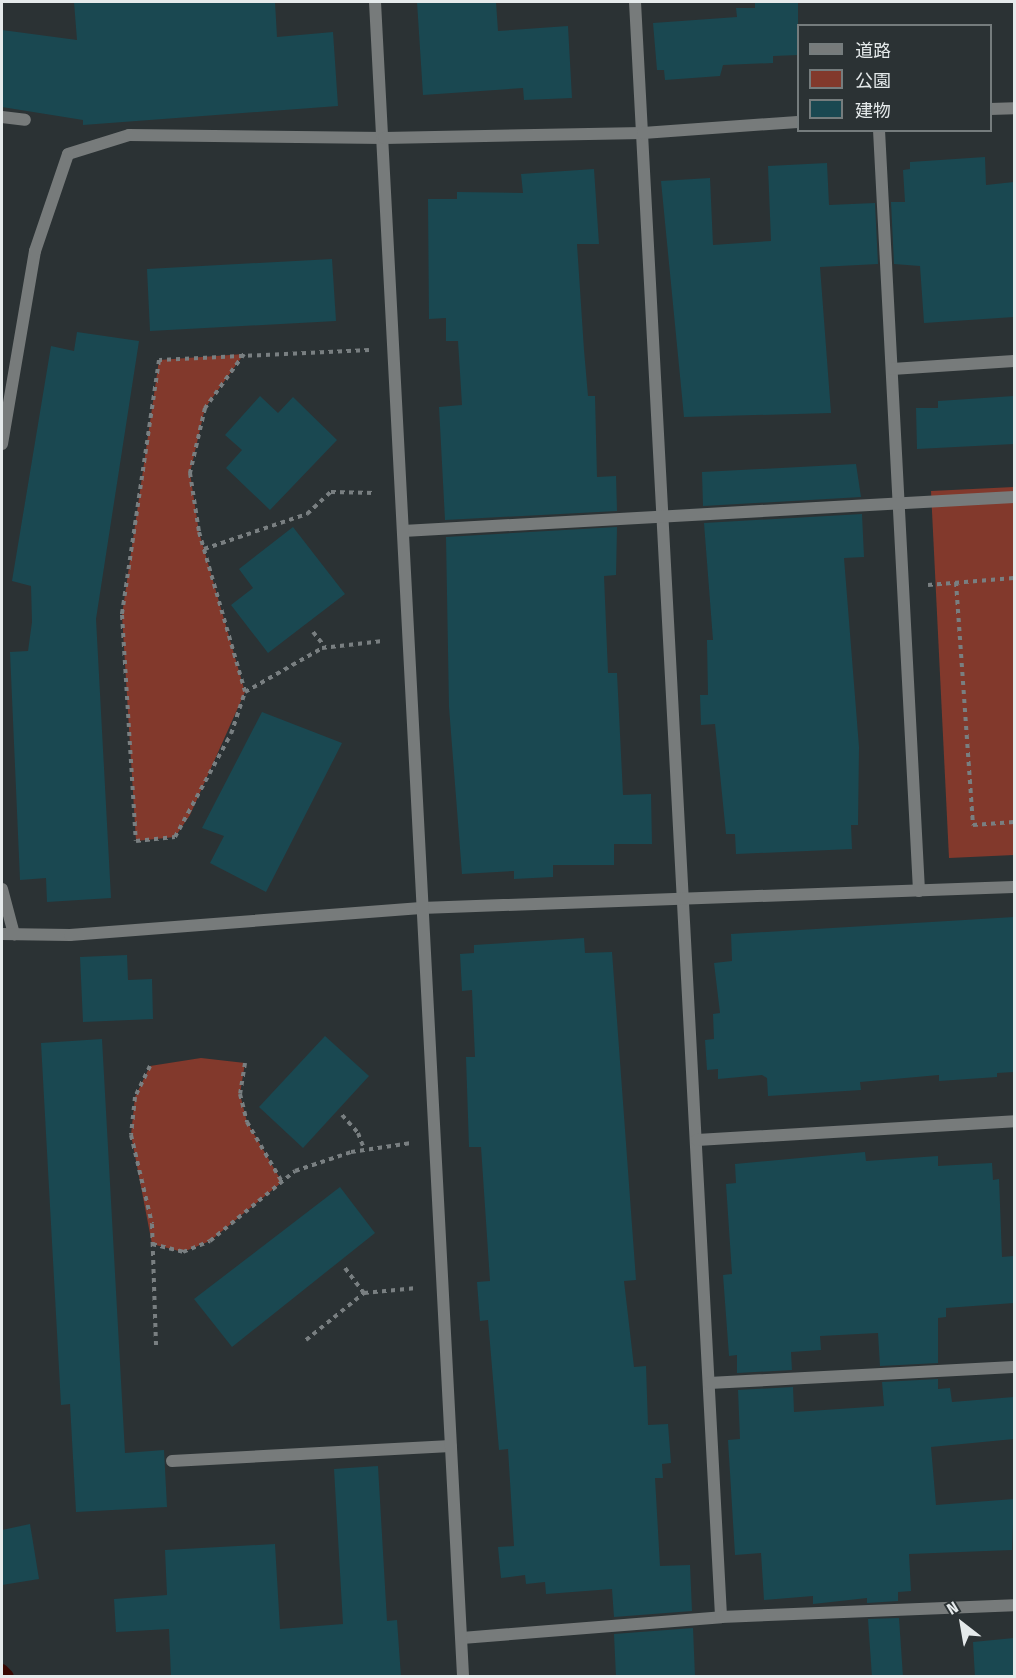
<!DOCTYPE html>
<meta charset="utf-8">
<style>
body{margin:0}
#map{position:relative;width:1016px;height:1678px;overflow:hidden;background:#2b3234;font-family:"Fira Sans Condensed","Noto Sans JP",sans-serif}
div>[style]{position:absolute}
.green>*{inset:0;background:#82392c}
.stream>*{height:12px;margin:-6px;padding:0 6px;transform-origin:6px;border-radius:6px;background:#380802}
.building>*{inset:0;background:#1a4851}
.path>*{height:4px;margin-top:-2px;transform-origin:0;background:repeating-linear-gradient(90deg,#797f81 0 4.5px,transparent 0 9px)}
.service>*{height:12px;margin:-6px;padding:0 6px;transform-origin:6px;border-radius:6px;background:#777b7b}
.minor>*{height:12px;margin:-6px;padding:0 6px;transform-origin:6px;border-radius:6px;background:#777b7b}
.tertiary>*{height:12px;margin:-6px;padding:0 6px;transform-origin:6px;border-radius:6px;background:#777b7b}
span{translate:-50% -50%;white-space:nowrap;text-align:center;line-height:1.15;-webkit-text-stroke:4.5px #2b3234;paint-order:stroke}
.frame{position:absolute;inset:0;border:3px solid #e5eaeb;pointer-events:none}
.legend{position:absolute;left:797px;top:24px;width:195px;height:108px;box-sizing:border-box;background:#2b3234;border:2px solid #757c7d;margin:0;padding:8px 10px;list-style:none;font-size:18px;color:#e5eaeb}
.legend li{display:flex;align-items:center;gap:12px;height:30px}
.legend b{width:30px;border:2px solid #757c7d}
.north{position:absolute;left:932px;top:1594px;width:60px;height:60px;-webkit-text-stroke:4px #2b3234;paint-order:stroke;rotate:329deg;font-size:16px;font-weight:700;line-height:24px;text-align:center;color:#e5eaeb}
.north::after{content:'';display:block;margin:auto;width:21px;height:27px;background:#e5eaeb;clip-path:polygon(50% 0,100% 100%,50% 72%,0 100%)}
</style>
<div id="map">
<div class="green">
<i style="clip-path:polygon(244px 354px,205px 408px,190px 473px,199px 532px,245px 692px,190px 815px,175px 837px,136px 841px,122px 615px,159px 360px)"></i>
<i style="clip-path:polygon(1014px 487px,1014px 855px,949px 858px,931px 491px)"></i>
<i style="clip-path:polygon(201px 1058px,245px 1063px,240px 1094px,247px 1122px,282px 1182px,210px 1241px,183px 1252px,152px 1244px,131px 1135px,135px 1097px,150px 1066px)"></i>
</div>
<div class="stream">
<i style="left:2px;top:1670px;width:8px;rotate:45deg"></i>
</div>
<div class="building">
<i style="clip-path:polygon(74px 2px,275px 2px,277px 37px,333px 32px,338px 106px,83px 125px,83px 120px,2px 107px,2px 30px,77px 40px)"></i>
<i style="clip-path:polygon(417px 2px,496px 2px,498px 31px,568px 26px,572px 98px,524px 100px,523px 88px,423px 95px)"></i>
<i style="clip-path:polygon(755px 2px,798px 2px,798px 55px,773px 56px,773px 63px,723px 65px,720px 76px,665px 80px,664px 70px,657px 70px,653px 23px,737px 17px,736px 8px,755px 8px)"></i>
<i style="clip-path:polygon(985px 157px,986px 185px,1014px 182px,1014px 317px,924px 323px,920px 266px,894px 264px,891px 202px,905px 202px,903px 170px,910px 169px,910px 162px)"></i>
<i style="clip-path:polygon(827px 163px,829px 205px,875px 203px,878px 264px,820px 267px,831px 413px,684px 417px,661px 181px,710px 178px,713px 245px,771px 241px,768px 166px)"></i>
<i style="clip-path:polygon(594px 169px,599px 244px,577px 244px,584px 350px,588px 396px,595px 396px,597px 477px,616px 476px,617px 511px,445px 520px,439px 407px,462px 405px,458px 341px,446px 341px,446px 318px,429px 319px,428px 199px,457px 199px,457px 192px,523px 193px,521px 174px)"></i>
<i style="clip-path:polygon(332px 259px,336px 321px,150px 331px,147px 269px)"></i>
<i style="clip-path:polygon(77px 332px,139px 341px,96px 619px,111px 898px,47px 902px,46px 878px,20px 880px,10px 652px,28px 651px,32px 622px,31px 586px,12px 581px,51px 346px,74px 351px)"></i>
<i style="clip-path:polygon(260px 396px,278px 413px,293px 397px,337px 440px,270px 510px,226px 468px,242px 450px,225px 435px)"></i>
<i style="clip-path:polygon(1014px 396px,1014px 444px,917px 449px,916px 408px,938px 408px,938px 401px)"></i>
<i style="clip-path:polygon(856px 464px,861px 497px,703px 506px,702px 472px)"></i>
<i style="clip-path:polygon(862px 514px,864px 557px,844px 558px,859px 747px,858px 825px,851px 825px,852px 849px,736px 854px,735px 834px,726px 834px,715px 724px,701px 725px,700px 695px,708px 695px,707px 640px,713px 640px,704px 523px)"></i>
<i style="clip-path:polygon(293px 527px,345px 594px,268px 653px,231px 605px,253px 588px,239px 569px)"></i>
<i style="clip-path:polygon(617px 527px,616px 575px,604px 576px,608px 673px,617px 673px,623px 795px,651px 794px,652px 844px,614px 844px,614px 865px,553px 865px,553px 877px,514px 879px,514px 871px,462px 874px,449px 707px,446px 537px)"></i>
<i style="clip-path:polygon(262px 712px,342px 743px,266px 892px,210px 863px,224px 836px,202px 828px)"></i>
<i style="clip-path:polygon(1014px 917px,1014px 1072px,997px 1073px,997px 1077px,939px 1081px,939px 1075px,860px 1082px,861px 1090px,768px 1096px,767px 1078px,762px 1075px,718px 1079px,718px 1069px,707px 1070px,705px 1040px,714px 1039px,713px 1014px,720px 1013px,714px 963px,732px 961px,731px 934px)"></i>
<i style="clip-path:polygon(584px 938px,585px 953px,612px 952px,636px 1280px,624px 1281px,634px 1367px,646px 1366px,648px 1425px,668px 1424px,671px 1463px,662px 1464px,663px 1478px,655px 1478px,660px 1566px,690px 1565px,692px 1611px,614px 1617px,612px 1589px,546px 1594px,545px 1582px,526px 1584px,525px 1575px,501px 1578px,498px 1547px,514px 1546px,508px 1449px,499px 1450px,488px 1320px,480px 1321px,477px 1282px,490px 1281px,481px 1147px,469px 1147px,466px 1057px,475px 1057px,472px 990px,462px 991px,460px 954px,474px 953px,474px 945px)"></i>
<i style="clip-path:polygon(127px 955px,128px 980px,152px 979px,153px 1019px,83px 1022px,80px 957px)"></i>
<i style="clip-path:polygon(325px 1036px,369px 1076px,303px 1148px,259px 1107px)"></i>
<i style="clip-path:polygon(102px 1039px,125px 1453px,164px 1450px,167px 1507px,76px 1512px,70px 1404px,61px 1405px,41px 1043px)"></i>
<i style="clip-path:polygon(865px 1152px,866px 1161px,938px 1156px,938px 1166px,992px 1163px,993px 1180px,999px 1179px,1002px 1257px,1014px 1256px,1014px 1303px,946px 1308px,946px 1317px,938px 1318px,938px 1363px,880px 1366px,878px 1333px,820px 1336px,821px 1350px,791px 1352px,792px 1370px,737px 1373px,737px 1355px,729px 1356px,723px 1275px,732px 1274px,726px 1184px,736px 1183px,735px 1164px)"></i>
<i style="clip-path:polygon(340px 1187px,375px 1233px,232px 1347px,194px 1299px)"></i>
<i style="clip-path:polygon(938px 1379px,938px 1389px,950px 1388px,952px 1402px,1014px 1397px,1014px 1439px,931px 1447px,936px 1505px,1014px 1499px,1012px 1550px,909px 1554px,911px 1591px,898px 1592px,898px 1601px,867px 1603px,867px 1598px,813px 1604px,813px 1596px,764px 1600px,761px 1553px,735px 1555px,728px 1440px,740px 1439px,738px 1390px,793px 1387px,794px 1412px,884px 1406px,882px 1382px)"></i>
<i style="clip-path:polygon(378px 1466px,387px 1621px,397px 1620px,401px 1677px,171px 1677px,169px 1629px,116px 1632px,114px 1599px,167px 1595px,165px 1550px,275px 1544px,280px 1629px,343px 1624px,334px 1469px)"></i>
<i style="clip-path:polygon(30px 1524px,39px 1579px,2px 1585px,2px 1530px)"></i>
<i style="clip-path:polygon(899px 1618px,903px 1677px,872px 1677px,868px 1619px)"></i>
<i style="clip-path:polygon(693px 1628px,695px 1677px,616px 1677px,614px 1634px)"></i>
<i style="clip-path:polygon(1014px 1638px,1014px 1677px,975px 1677px,973px 1642px)"></i>
</div>
<div class="path">
<i style="left:369px;top:350px;width:210px;rotate:177.3deg"></i>
<i style="left:159px;top:360px;width:258px;rotate:98.3deg"></i>
<i style="left:122px;top:615px;width:226px;rotate:86.5deg"></i>
<i style="left:136px;top:841px;width:39px;rotate:-6deg"></i>
<i style="left:175px;top:837px;width:117px;rotate:-61.5deg"></i>
<i style="left:231px;top:734px;width:44px;rotate:-71.6deg"></i>
<i style="left:245px;top:692px;width:89px;rotate:-29.7deg"></i>
<i style="left:322px;top:648px;width:61px;rotate:-6.5deg"></i>
<i style="left:244px;top:354px;width:67px;rotate:125.8deg"></i>
<i style="left:205px;top:408px;width:67px;rotate:103deg"></i>
<i style="left:190px;top:473px;width:60px;rotate:81.3deg"></i>
<i style="left:199px;top:532px;width:166px;rotate:73.9deg"></i>
<i style="left:204px;top:549px;width:109px;rotate:-18.8deg"></i>
<i style="left:307px;top:514px;width:33px;rotate:-43deg"></i>
<i style="left:331px;top:492px;width:44px;rotate:1.3deg"></i>
<i style="left:956px;top:582px;width:244px;rotate:86deg"></i>
<i style="left:973px;top:825px;width:41px;rotate:-4.2deg"></i>
<i style="left:928px;top:585px;width:86px;rotate:-4.7deg"></i>
<i style="left:313px;top:632px;width:19px;rotate:51deg"></i>
<i style="left:245px;top:1063px;width:31px;rotate:99deg"></i>
<i style="left:240px;top:1094px;width:29px;rotate:76deg"></i>
<i style="left:247px;top:1122px;width:69px;rotate:59.7deg"></i>
<i style="left:150px;top:1066px;width:34px;rotate:116deg"></i>
<i style="left:135px;top:1097px;width:38px;rotate:96deg"></i>
<i style="left:131px;top:1135px;width:91px;rotate:76.7deg"></i>
<i style="left:152px;top:1224px;width:122px;rotate:88.1deg"></i>
<i style="left:342px;top:1115px;width:24px;rotate:48deg"></i>
<i style="left:358px;top:1133px;width:17px;rotate:69deg"></i>
<i style="left:152px;top:1244px;width:32px;rotate:14deg"></i>
<i style="left:183px;top:1252px;width:29px;rotate:-22deg"></i>
<i style="left:210px;top:1241px;width:110px;rotate:-39.5deg"></i>
<i style="left:295px;top:1171px;width:59px;rotate:-18.7deg"></i>
<i style="left:351px;top:1152px;width:61px;rotate:-8.5deg"></i>
<i style="left:345px;top:1268px;width:31px;rotate:53deg"></i>
<i style="left:306px;top:1340px;width:75px;rotate:-39deg"></i>
<i style="left:364px;top:1293px;width:53px;rotate:-5.4deg"></i>
</div>
<div class="service">
<i style="left:172px;top:1461px;width:279px;rotate:-3.1deg"></i>
</div>
<div class="minor">
<i style="left:635px;top:2px;width:1617px;rotate:86.95deg"></i>
<i style="left:2px;top:117px;width:23px;rotate:7deg"></i>
<i style="left:879px;top:130px;width:762px;rotate:86.99deg"></i>
<i style="left:892px;top:369px;width:122px;rotate:-3.8deg"></i>
<i style="left:2px;top:444px;width:196px;rotate:-80.3deg"></i>
<i style="left:35px;top:251px;width:102px;rotate:-71.2deg"></i>
<i style="left:68px;top:154px;width:64px;rotate:-17.3deg"></i>
<i style="left:129px;top:135px;width:255px;rotate:0.7deg"></i>
<i style="left:403px;top:531px;width:612px;rotate:-3.19deg"></i>
<i style="left:2px;top:889px;width:47px;rotate:75.1deg"></i>
<i style="left:2px;top:934px;width:68px;rotate:0.8deg"></i>
<i style="left:70px;top:935px;width:352px;rotate:-4.4deg"></i>
<i style="left:421px;top:908px;width:593px;rotate:-2.03deg"></i>
<i style="left:697px;top:1140px;width:318px;rotate:-3.4deg"></i>
<i style="left:709px;top:1383px;width:305px;rotate:-3deg"></i>
<i style="left:462px;top:1638px;width:260px;rotate:-4.6deg"></i>
<i style="left:721px;top:1617px;width:293px;rotate:-2.3deg"></i>
</div>
<div class="tertiary">
<i style="left:375px;top:2px;width:1676px;rotate:86.99deg"></i>
<i style="left:990px;top:109px;width:24px;rotate:-2deg"></i>
<i style="left:384px;top:138px;width:259px;rotate:-1.1deg"></i>
<i style="left:643px;top:133px;width:155px;rotate:-4.1deg"></i>
</div>
<div class="frame"></div>
<ul class="legend">
<li><b style="height:8px;background:#777b7b"></b>道路</li>
<li><b style="height:16px;background:#82392c"></b>公園</li>
<li><b style="height:16px;background:#1a4851"></b>建物</li>
</ul>
<div class="north">N</div>
</div>
